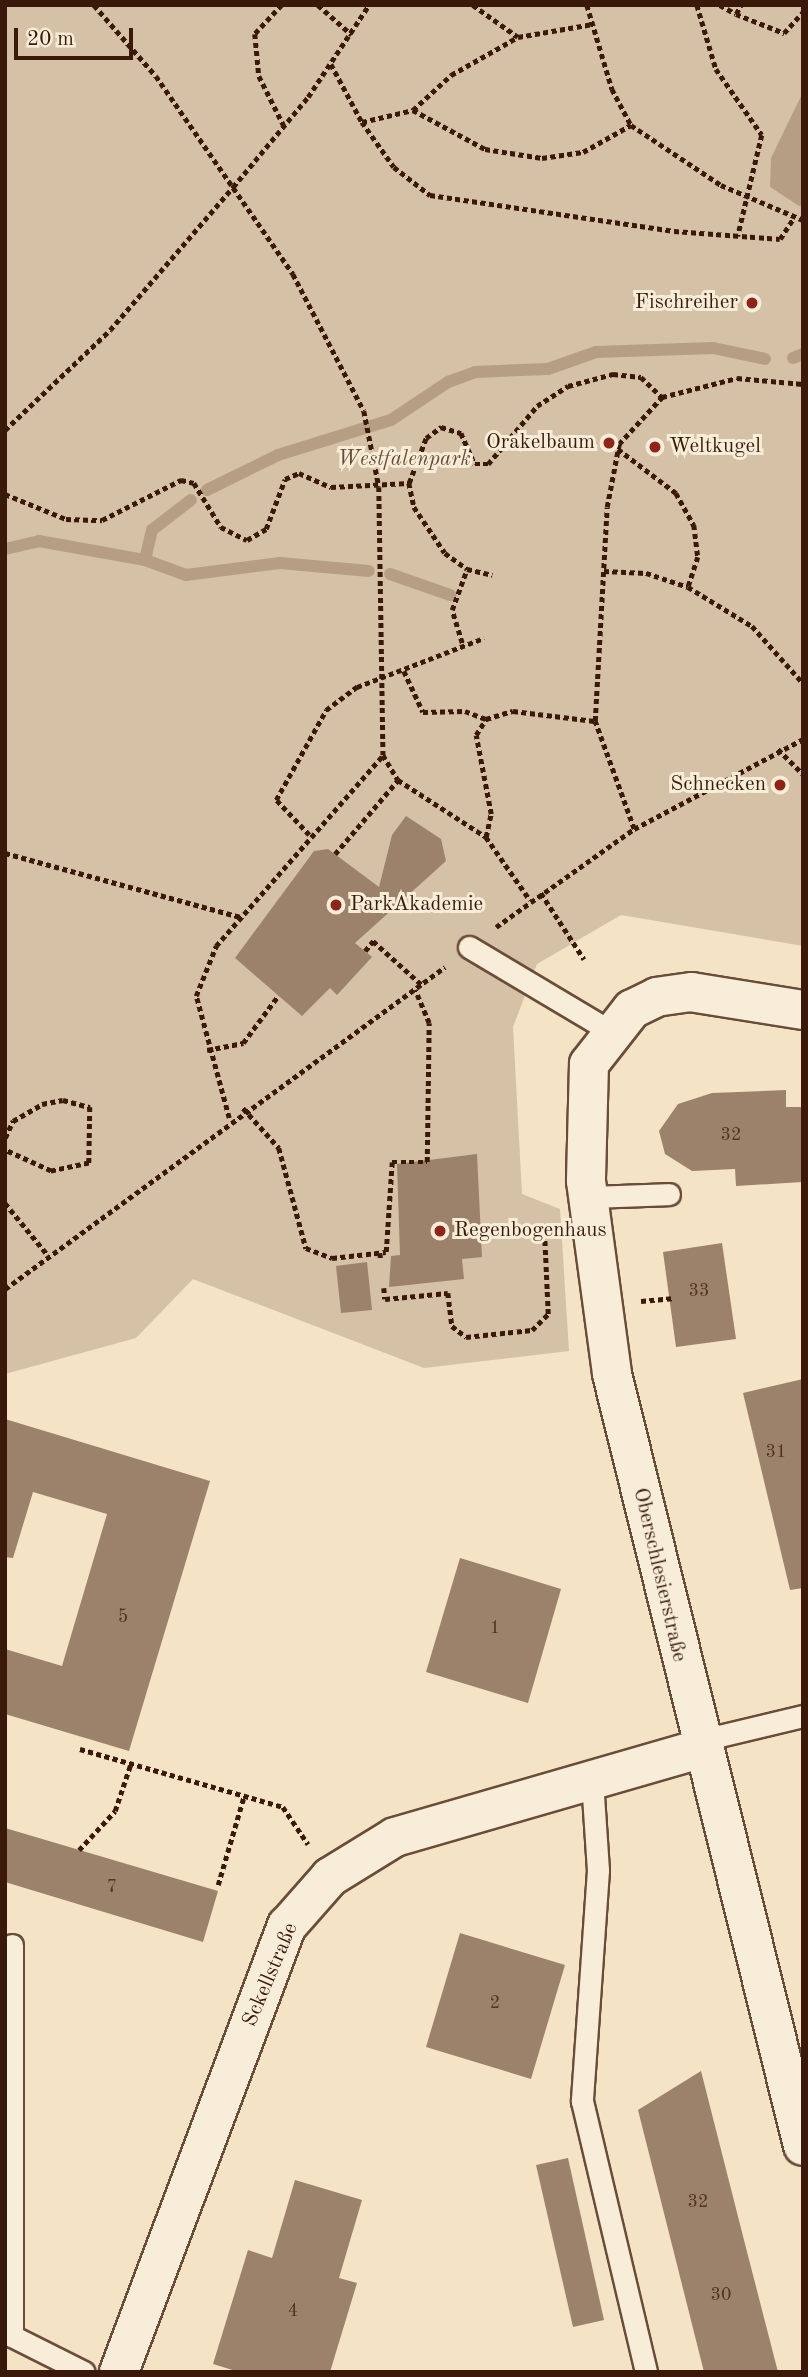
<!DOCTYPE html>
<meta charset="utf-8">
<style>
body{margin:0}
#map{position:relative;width:808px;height:2377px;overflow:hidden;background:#f5e3c5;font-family:"Old Standard TT",serif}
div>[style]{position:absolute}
.green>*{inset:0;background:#d5c1a5}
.water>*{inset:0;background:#b69e85}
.stream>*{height:12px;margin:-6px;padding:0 6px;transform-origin:6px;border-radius:6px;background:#b69e85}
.building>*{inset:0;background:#9c826b}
.path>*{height:4.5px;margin-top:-2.25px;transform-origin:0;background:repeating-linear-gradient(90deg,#3b190a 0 5px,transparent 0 8.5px)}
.roads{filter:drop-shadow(2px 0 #6a4c39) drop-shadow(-2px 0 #6a4c39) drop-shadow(0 2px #6a4c39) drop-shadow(0 -2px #6a4c39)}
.service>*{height:21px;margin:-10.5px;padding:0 10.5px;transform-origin:10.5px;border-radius:10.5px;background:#f8edd9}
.minor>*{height:38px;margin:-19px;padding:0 19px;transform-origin:19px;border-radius:19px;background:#f8edd9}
.dots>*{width:19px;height:19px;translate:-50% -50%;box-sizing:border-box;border:4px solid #f8edd9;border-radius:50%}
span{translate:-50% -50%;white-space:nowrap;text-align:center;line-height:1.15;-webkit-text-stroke:6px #f8edd9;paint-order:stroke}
.number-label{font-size:18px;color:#533322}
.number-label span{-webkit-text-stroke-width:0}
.poi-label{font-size:21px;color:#3b190a}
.right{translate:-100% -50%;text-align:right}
.left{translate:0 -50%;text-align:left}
.park-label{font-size:21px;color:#694b38;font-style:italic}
.street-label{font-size:21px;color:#3b190a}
.frame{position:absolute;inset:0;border:7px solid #3b190a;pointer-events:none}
.scale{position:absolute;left:14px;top:28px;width:119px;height:32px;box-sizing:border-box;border:4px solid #3b190a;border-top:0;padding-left:9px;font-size:21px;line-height:24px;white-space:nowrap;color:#3b190a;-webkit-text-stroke:5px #f8edd9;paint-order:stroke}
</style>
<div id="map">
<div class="green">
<i style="clip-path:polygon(5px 5px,803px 5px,803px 946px,621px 915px,537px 964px,513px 1027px,522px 1194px,560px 1209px,569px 1351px,424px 1368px,193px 1279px,136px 1338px,5px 1374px)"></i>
</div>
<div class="water">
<i style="clip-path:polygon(803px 92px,803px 205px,799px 206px,770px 187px,771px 158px)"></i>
</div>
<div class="stream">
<i style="left:793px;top:358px;width:11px;rotate:-22deg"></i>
<i style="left:207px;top:490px;width:79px;rotate:-26.2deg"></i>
<i style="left:278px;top:455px;width:118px;rotate:-17.2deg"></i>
<i style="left:391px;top:420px;width:69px;rotate:-33.7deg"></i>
<i style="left:448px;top:382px;width:29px;rotate:-20deg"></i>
<i style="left:475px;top:372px;width:73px;rotate:-2.4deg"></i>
<i style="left:548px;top:369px;width:51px;rotate:-19.5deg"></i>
<i style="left:596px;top:352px;width:117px;rotate:-2deg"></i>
<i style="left:713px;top:348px;width:53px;rotate:11.9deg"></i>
<i style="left:5px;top:549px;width:35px;rotate:-13deg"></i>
<i style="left:39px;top:541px;width:108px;rotate:10.2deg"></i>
<i style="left:145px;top:560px;width:44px;rotate:20.1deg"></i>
<i style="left:186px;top:575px;width:95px;rotate:-7.3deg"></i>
<i style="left:280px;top:563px;width:89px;rotate:5.1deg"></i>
<i style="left:145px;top:560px;width:31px;rotate:-77deg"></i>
<i style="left:152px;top:530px;width:49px;rotate:-37.6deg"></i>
<i style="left:390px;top:574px;width:64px;rotate:19.3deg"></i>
</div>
<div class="building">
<i style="clip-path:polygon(406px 816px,441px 839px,446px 861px,355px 943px,372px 957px,337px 995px,330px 988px,302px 1016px,235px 958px,314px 851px,328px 849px,379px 887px,392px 835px)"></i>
<i style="clip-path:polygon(786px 1090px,786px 1107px,803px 1107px,803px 1182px,736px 1186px,735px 1169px,692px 1171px,665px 1154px,659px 1131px,678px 1104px,712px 1093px)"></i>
<i style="clip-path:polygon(477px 1154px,482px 1257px,462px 1259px,464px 1279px,389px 1287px,391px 1256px,400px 1255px,397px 1164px)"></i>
<i style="clip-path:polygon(722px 1243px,736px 1339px,676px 1347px,663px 1252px)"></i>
<i style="clip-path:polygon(367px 1262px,372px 1310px,341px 1313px,336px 1266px)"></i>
<i style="clip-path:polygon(803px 1379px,803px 1588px,790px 1590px,743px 1393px)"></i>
<i style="clip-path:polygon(5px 1419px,210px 1481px,129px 1751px,5px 1714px,5px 1649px,62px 1666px,107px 1514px,33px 1492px,13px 1558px,5px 1557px)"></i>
<i style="clip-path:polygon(460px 1558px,561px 1589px,528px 1703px,426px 1672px)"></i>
<i style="clip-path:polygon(5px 1828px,218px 1891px,203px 1942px,5px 1882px)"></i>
<i style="clip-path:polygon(460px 1933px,565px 1965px,531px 2079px,426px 2047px)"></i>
<i style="clip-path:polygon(701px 2071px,745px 2244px,778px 2372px,704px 2372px,638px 2110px)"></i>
<i style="clip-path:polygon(568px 2158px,604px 2320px,573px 2327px,536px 2165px)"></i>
<i style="clip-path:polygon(295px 2180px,362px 2200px,339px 2278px,357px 2283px,330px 2372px,239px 2372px,213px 2364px,248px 2250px,272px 2258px)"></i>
</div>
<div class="path">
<i style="left:94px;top:5px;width:94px;rotate:48.9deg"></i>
<i style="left:156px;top:76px;width:241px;rotate:55.3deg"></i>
<i style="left:293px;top:274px;width:154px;rotate:62.6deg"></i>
<i style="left:364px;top:411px;width:77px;rotate:78.8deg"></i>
<i style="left:379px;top:487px;width:268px;rotate:89.1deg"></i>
<i style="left:383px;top:755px;width:29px;rotate:59deg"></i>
<i style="left:398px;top:780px;width:105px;rotate:32.9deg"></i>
<i style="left:486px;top:837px;width:77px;rotate:55.1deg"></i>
<i style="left:282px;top:5px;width:40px;rotate:133deg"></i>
<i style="left:255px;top:34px;width:42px;rotate:84.6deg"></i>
<i style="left:259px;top:76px;width:56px;rotate:63.4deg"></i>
<i style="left:318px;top:5px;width:45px;rotate:41.4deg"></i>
<i style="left:473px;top:5px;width:55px;rotate:35.4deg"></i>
<i style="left:587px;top:5px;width:88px;rotate:73.4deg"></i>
<i style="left:612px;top:89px;width:41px;rotate:62.2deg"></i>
<i style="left:631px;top:125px;width:108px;rotate:33.7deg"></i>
<i style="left:721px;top:185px;width:89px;rotate:23.1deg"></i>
<i style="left:697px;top:5px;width:67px;rotate:73.5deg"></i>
<i style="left:716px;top:69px;width:80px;rotate:55.1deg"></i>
<i style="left:762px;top:135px;width:104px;rotate:103.4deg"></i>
<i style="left:720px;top:5px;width:18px;rotate:29deg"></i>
<i style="left:736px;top:14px;width:10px;rotate:-61deg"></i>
<i style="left:736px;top:14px;width:52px;rotate:21.6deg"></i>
<i style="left:784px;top:33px;width:28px;rotate:-48deg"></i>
<i style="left:331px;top:64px;width:66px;rotate:61.9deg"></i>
<i style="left:362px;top:122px;width:52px;rotate:-13.2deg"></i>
<i style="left:413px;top:110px;width:82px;rotate:28.4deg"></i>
<i style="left:485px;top:149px;width:58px;rotate:9deg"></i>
<i style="left:542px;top:158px;width:41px;rotate:-8.3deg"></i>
<i style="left:583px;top:152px;width:55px;rotate:-29.4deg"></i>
<i style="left:413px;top:110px;width:52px;rotate:-42.6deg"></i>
<i style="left:451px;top:75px;width:77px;rotate:-29.6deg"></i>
<i style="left:518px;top:37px;width:76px;rotate:-9.8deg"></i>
<i style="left:362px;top:122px;width:55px;rotate:54.6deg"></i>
<i style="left:394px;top:167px;width:46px;rotate:37.9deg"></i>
<i style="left:430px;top:195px;width:247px;rotate:8.4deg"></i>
<i style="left:674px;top:231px;width:106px;rotate:4.3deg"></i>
<i style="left:780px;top:239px;width:24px;rotate:-57deg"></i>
<i style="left:5px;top:430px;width:145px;rotate:-43.6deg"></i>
<i style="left:110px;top:330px;width:189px;rotate:-49.3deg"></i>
<i style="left:233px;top:187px;width:117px;rotate:-50.2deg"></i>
<i style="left:308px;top:97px;width:110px;rotate:-56.5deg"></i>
<i style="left:618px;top:449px;width:73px;rotate:37.2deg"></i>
<i style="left:676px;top:493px;width:37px;rotate:61deg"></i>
<i style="left:694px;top:525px;width:32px;rotate:83deg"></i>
<i style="left:698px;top:557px;width:32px;rotate:108deg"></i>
<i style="left:409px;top:483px;width:25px;rotate:78deg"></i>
<i style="left:414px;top:507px;width:55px;rotate:56deg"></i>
<i style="left:445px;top:553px;width:27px;rotate:36deg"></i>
<i style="left:467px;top:569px;width:26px;rotate:13deg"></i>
<i style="left:5px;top:494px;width:66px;rotate:22.3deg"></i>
<i style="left:66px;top:519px;width:36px;rotate:2deg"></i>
<i style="left:102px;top:520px;width:89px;rotate:-26.9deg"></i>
<i style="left:181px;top:480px;width:13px;rotate:13deg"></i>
<i style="left:194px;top:483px;width:52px;rotate:58.5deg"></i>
<i style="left:221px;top:527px;width:29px;rotate:27deg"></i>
<i style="left:247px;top:540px;width:22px;rotate:-30deg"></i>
<i style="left:266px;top:529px;width:53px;rotate:-69.2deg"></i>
<i style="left:285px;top:479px;width:15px;rotate:-23deg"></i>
<i style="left:299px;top:473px;width:35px;rotate:24deg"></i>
<i style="left:331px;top:487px;width:78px;rotate:-2.9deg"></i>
<i style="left:409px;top:483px;width:48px;rotate:-69.3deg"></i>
<i style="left:426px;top:438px;width:19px;rotate:-36deg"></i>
<i style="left:441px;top:427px;width:21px;rotate:17deg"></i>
<i style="left:461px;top:433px;width:34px;rotate:66deg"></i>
<i style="left:475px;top:464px;width:13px"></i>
<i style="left:488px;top:464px;width:76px;rotate:-49.8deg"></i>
<i style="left:537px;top:406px;width:37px;rotate:-33deg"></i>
<i style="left:568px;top:386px;width:47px;rotate:-14.9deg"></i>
<i style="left:613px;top:374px;width:28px;rotate:6deg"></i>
<i style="left:641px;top:377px;width:29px;rotate:44deg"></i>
<i style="left:604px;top:571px;width:42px;rotate:2.7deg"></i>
<i style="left:646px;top:573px;width:44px;rotate:18.4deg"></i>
<i style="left:688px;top:587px;width:75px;rotate:31.4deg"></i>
<i style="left:752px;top:626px;width:76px;rotate:48.2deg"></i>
<i style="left:462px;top:643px;width:34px;rotate:-107deg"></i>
<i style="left:452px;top:610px;width:44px;rotate:-69.9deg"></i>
<i style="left:404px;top:671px;width:45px;rotate:65.1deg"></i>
<i style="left:423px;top:712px;width:42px;rotate:-1.4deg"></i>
<i style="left:465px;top:711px;width:22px;rotate:21deg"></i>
<i style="left:778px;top:749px;width:35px;rotate:45deg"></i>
<i style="left:634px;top:829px;width:115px;rotate:-109.9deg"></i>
<i style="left:595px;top:721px;width:214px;rotate:-86.8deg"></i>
<i style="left:607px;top:507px;width:64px;rotate:-79.2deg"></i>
<i style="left:619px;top:444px;width:64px;rotate:-47.5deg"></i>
<i style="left:662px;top:397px;width:77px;rotate:-14.2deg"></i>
<i style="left:737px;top:378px;width:66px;rotate:5.2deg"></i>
<i style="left:309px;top:835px;width:48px;rotate:-133.3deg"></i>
<i style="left:276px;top:800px;width:103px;rotate:-60.9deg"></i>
<i style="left:326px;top:710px;width:39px;rotate:-37deg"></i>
<i style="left:357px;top:687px;width:136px;rotate:-21.1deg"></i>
<i style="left:486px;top:837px;width:24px;rotate:-78deg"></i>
<i style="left:491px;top:814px;width:80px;rotate:-100.8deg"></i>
<i style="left:476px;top:735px;width:19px;rotate:-58deg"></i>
<i style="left:486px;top:719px;width:28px;rotate:-17deg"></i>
<i style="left:513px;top:711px;width:82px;rotate:7deg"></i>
<i style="left:5px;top:853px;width:244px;rotate:15.2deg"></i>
<i style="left:335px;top:854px;width:97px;rotate:-49.6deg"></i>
<i style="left:541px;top:893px;width:79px;rotate:56.9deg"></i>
<i style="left:496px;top:927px;width:169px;rotate:-35.4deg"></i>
<i style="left:634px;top:829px;width:191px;rotate:-28deg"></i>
<i style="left:365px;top:951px;width:13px;rotate:-51deg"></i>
<i style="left:373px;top:941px;width:66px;rotate:41.9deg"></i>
<i style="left:207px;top:1050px;width:37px;rotate:-11deg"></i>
<i style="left:243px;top:1043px;width:59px;rotate:-53.3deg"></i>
<i style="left:243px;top:1108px;width:54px;rotate:48deg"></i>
<i style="left:279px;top:1148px;width:104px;rotate:74.9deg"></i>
<i style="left:306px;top:1248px;width:28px;rotate:21deg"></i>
<i style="left:332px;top:1258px;width:54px;rotate:-6.3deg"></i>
<i style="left:386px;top:1252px;width:90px;rotate:-86.2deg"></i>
<i style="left:392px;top:1162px;width:35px"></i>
<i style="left:427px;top:1162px;width:139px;rotate:-89.2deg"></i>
<i style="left:429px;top:1023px;width:36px;rotate:-113deg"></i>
<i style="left:229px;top:1118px;width:126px;rotate:-105.1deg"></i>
<i style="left:196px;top:996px;width:54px;rotate:-68.2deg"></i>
<i style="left:216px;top:946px;width:254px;rotate:-48.8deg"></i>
<i style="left:5px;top:1138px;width:19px;rotate:-65deg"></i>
<i style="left:13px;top:1121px;width:34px;rotate:-30deg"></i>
<i style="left:42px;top:1104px;width:21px;rotate:-11deg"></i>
<i style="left:63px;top:1100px;width:28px;rotate:15deg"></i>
<i style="left:90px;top:1107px;width:56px;rotate:91deg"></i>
<i style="left:89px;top:1163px;width:39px;rotate:168deg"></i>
<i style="left:51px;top:1171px;width:51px;rotate:-155.5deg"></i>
<i style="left:5px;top:1203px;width:66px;rotate:50.5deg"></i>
<i style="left:380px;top:1253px;width:8px;rotate:83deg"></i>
<i style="left:384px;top:1288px;width:11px;rotate:85deg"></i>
<i style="left:385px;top:1299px;width:63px;rotate:-5.4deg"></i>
<i style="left:448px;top:1293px;width:33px;rotate:83deg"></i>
<i style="left:452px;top:1326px;width:18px;rotate:38deg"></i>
<i style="left:466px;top:1337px;width:66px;rotate:-6.1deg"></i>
<i style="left:532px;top:1330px;width:23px;rotate:-45deg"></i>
<i style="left:548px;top:1314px;width:87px;rotate:-92.6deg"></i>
<i style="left:544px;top:1227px;width:10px;rotate:-6deg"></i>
<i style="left:5px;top:1289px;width:545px;rotate:-36.2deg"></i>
<i style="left:641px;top:1301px;width:34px;rotate:-5deg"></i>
<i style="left:80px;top:1749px;width:211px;rotate:15.9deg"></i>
<i style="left:283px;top:1807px;width:45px;rotate:56deg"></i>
<i style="left:79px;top:1850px;width:53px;rotate:-47.3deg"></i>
<i style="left:115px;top:1811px;width:51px;rotate:-71.6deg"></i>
<i style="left:218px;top:1885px;width:93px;rotate:-73.7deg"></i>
</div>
<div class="roads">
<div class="service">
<i style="left:469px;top:947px;width:164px;rotate:30.8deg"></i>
<i style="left:588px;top:1197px;width:81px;rotate:-2.1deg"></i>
<i style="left:698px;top:1741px;width:108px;rotate:-13.4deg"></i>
<i style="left:592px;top:1780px;width:90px;rotate:86.2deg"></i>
<i style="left:598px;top:1870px;width:232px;rotate:94deg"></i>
<i style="left:582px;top:2101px;width:278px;rotate:76.7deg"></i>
<i style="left:12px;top:1945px;width:391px;rotate:90deg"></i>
<i style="left:12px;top:2336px;width:80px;rotate:26.6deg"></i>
</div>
<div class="minor">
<i style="left:803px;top:1010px;width:113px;rotate:-170.9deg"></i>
<i style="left:691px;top:992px;width:34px;rotate:172deg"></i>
<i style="left:657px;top:997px;width:28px;rotate:154deg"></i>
<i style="left:632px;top:1009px;width:70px;rotate:128deg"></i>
<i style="left:589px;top:1064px;width:117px;rotate:91.5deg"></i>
<i style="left:586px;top:1181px;width:195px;rotate:82.3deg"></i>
<i style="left:612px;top:1374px;width:795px;rotate:76.1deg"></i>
<i style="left:119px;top:2372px;width:477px;rotate:-69.4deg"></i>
<i style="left:287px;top:1926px;width:65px;rotate:-48.7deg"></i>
<i style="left:330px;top:1877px;width:76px;rotate:-31.6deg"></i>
<i style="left:395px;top:1837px;width:317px;rotate:-16.1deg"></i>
</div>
</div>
<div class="dots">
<i style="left:752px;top:303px;background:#8f2418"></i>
<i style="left:609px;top:443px;background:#8f2418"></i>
<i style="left:655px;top:447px;background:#8f2418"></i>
<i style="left:780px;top:785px;background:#8f2418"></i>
<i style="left:336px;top:905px;background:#8f2418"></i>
<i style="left:440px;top:1231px;background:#8f2418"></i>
</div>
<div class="number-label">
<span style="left:731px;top:1135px">32</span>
<span style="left:699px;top:1291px">33</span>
<span style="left:776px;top:1452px">31</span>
<span style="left:123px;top:1617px">5</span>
<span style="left:495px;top:1628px">1</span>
<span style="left:112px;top:1887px">7</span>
<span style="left:495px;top:2003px">2</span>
<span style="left:698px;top:2202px">32</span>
<span style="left:721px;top:2295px">30</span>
<span style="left:293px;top:2311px">4</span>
</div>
<div class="poi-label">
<span class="right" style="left:738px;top:303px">Fischreiher</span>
<span class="right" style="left:595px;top:443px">Orakelbaum</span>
<span class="left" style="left:669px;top:447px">Weltkugel</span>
<span class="right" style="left:766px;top:785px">Schnecken</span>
<span class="left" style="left:350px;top:905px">ParkAkademie</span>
<span class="left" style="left:454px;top:1231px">Regenbogenhaus</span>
</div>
<div class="park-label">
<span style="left:404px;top:460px">Westfalenpark</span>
</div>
<div class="street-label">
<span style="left:659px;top:1575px;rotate:77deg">Oberschlesierstraße</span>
<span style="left:271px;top:1975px;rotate:-67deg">Sckellstraße</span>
</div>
<div class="frame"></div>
<div class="scale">20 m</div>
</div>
